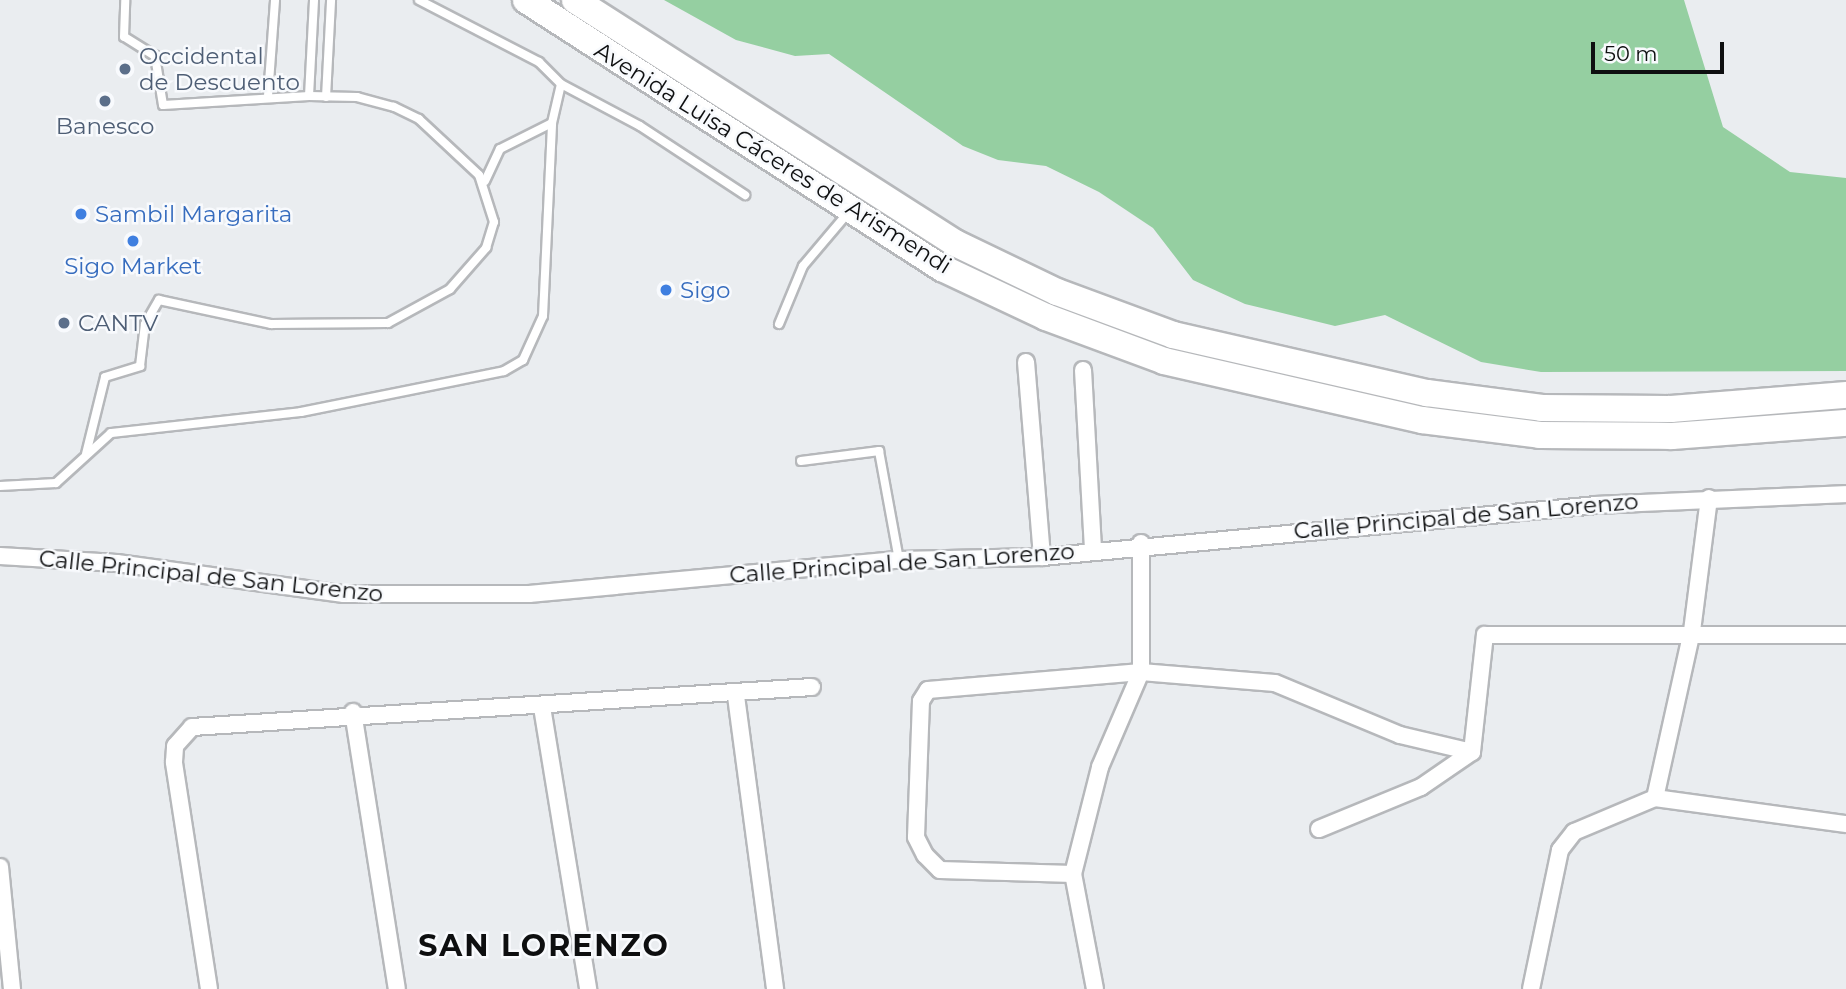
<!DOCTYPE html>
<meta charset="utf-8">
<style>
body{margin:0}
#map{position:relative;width:1846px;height:989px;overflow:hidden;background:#eaedf0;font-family:Montserrat,sans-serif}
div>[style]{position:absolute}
.green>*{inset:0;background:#95cfa1}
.roads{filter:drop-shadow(2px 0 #b6b8bb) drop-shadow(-2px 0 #b6b8bb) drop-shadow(0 2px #b6b8bb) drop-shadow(0 -2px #b6b8bb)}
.lane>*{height:8px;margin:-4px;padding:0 4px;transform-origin:4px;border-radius:4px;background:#fff}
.street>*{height:16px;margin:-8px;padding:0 8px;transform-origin:8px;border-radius:8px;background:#fff}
.primary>*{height:26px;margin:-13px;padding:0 13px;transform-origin:13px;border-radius:13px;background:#fff}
.dots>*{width:19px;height:19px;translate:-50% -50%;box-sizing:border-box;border:4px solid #f8fafd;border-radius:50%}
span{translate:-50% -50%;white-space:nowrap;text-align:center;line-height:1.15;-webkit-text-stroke:5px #f8fafd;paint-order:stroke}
.service-label{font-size:23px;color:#4e5e75}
.left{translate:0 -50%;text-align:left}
.street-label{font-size:23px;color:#0e0f10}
.shop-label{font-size:23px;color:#366cbe}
.district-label{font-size:30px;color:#0e0f10;font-weight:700;letter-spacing:2px}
.scale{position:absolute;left:1591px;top:42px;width:133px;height:32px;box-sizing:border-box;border:4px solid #0e0f10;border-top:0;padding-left:9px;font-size:21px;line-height:24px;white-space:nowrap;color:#0e0f10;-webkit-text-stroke:5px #f8fafd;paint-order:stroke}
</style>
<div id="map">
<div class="green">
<i style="clip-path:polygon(664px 0,1684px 0,1723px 127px,1790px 172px,1846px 178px,1846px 371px,1541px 372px,1481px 362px,1385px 315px,1335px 326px,1245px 304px,1193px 280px,1153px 228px,1099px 192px,1046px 166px,998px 160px,963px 146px,829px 54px,795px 56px,736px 40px)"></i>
</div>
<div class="roads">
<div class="lane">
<i style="left:561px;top:84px;width:89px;rotate:28deg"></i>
<i style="left:640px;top:126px;width:126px;rotate:33.3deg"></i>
<i style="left:268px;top:96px;width:96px;rotate:-85.8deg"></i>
<i style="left:309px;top:96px;width:96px;rotate:-87deg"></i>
<i style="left:326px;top:97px;width:97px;rotate:-87deg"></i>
<i style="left:485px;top:181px;width:35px;rotate:-65deg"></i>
<i style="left:500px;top:149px;width:58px;rotate:-26.6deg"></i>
<i style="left:779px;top:324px;width:63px;rotate:-67.5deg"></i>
<i style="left:803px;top:266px;width:68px;rotate:-49.8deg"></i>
<i style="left:86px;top:454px;width:79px;rotate:-76.1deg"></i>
<i style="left:105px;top:377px;width:37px;rotate:-17deg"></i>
<i style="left:140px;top:366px;width:42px;rotate:-83.2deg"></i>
<i style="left:145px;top:324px;width:28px;rotate:-60deg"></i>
<i style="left:159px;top:300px;width:115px;rotate:12.1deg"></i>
<i style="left:271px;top:324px;width:117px;rotate:-0.5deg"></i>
<i style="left:388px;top:323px;width:71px;rotate:-28.7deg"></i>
<i style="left:450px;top:289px;width:55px;rotate:-48.7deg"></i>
<i style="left:486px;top:248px;width:27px;rotate:-73deg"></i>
<i style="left:494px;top:222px;width:49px;rotate:-107.7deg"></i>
<i style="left:479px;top:175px;width:82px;rotate:-137deg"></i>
<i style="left:419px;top:119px;width:28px;rotate:-154deg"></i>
<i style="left:394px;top:107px;width:38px;rotate:-165deg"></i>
<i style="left:357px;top:97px;width:48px;rotate:-178.8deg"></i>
<i style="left:309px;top:96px;width:146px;rotate:176.5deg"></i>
<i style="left:163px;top:105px;width:50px;rotate:-99.3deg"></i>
<i style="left:155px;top:56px;width:36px;rotate:-148deg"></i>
<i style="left:124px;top:37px;width:37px;rotate:-88deg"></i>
<i style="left:801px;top:461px;width:79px;rotate:-7.3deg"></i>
<i style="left:879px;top:451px;width:111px;rotate:79.6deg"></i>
<i style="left:0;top:486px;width:56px;rotate:-3.1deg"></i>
<i style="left:56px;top:483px;width:74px;rotate:-42.3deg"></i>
<i style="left:111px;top:433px;width:191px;rotate:-6.3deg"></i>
<i style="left:301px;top:412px;width:207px;rotate:-11.4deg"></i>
<i style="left:504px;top:371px;width:22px;rotate:-30deg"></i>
<i style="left:523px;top:360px;width:48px;rotate:-65.6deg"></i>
<i style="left:543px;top:316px;width:193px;rotate:-87.3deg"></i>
<i style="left:552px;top:123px;width:40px;rotate:-77deg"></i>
<i style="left:561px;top:84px;width:31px;rotate:-135deg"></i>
<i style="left:539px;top:62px;width:135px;rotate:-152.7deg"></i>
</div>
<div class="street">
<i style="left:1026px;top:362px;width:196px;rotate:85.3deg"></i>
<i style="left:1083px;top:370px;width:178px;rotate:86.8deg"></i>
<i style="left:0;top:556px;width:117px;rotate:3.4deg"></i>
<i style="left:117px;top:563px;width:229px;rotate:7.8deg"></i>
<i style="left:344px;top:594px;width:185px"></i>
<i style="left:529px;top:594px;width:372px;rotate:-5.3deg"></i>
<i style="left:899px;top:560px;width:143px;rotate:-1.2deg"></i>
<i style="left:1042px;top:557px;width:557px;rotate:-5.35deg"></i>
<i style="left:1597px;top:505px;width:249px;rotate:-2.5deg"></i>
<i style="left:736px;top:696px;width:296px;rotate:82.4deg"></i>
<i style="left:542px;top:707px;width:286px;rotate:80.7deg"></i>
<i style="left:353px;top:712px;width:280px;rotate:81deg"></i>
<i style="left:1655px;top:798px;width:171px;rotate:-77.5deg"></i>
<i style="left:1692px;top:631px;width:134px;rotate:-82.7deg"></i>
<i style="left:1319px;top:829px;width:110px;rotate:-22.4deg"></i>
<i style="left:1421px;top:787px;width:62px;rotate:-34.5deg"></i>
<i style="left:1472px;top:752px;width:118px;rotate:-83.7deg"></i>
<i style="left:1485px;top:635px;width:361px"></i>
<i style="left:0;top:867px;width:123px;rotate:84.4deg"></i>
<i style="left:1073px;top:874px;width:133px;rotate:-178.3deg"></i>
<i style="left:940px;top:870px;width:21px;rotate:-135deg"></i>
<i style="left:925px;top:855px;width:20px;rotate:-117deg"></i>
<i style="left:916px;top:837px;width:136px;rotate:-87.9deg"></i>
<i style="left:921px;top:701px;width:13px;rotate:-58deg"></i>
<i style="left:928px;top:690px;width:214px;rotate:-4.8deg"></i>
<i style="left:1141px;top:672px;width:134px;rotate:4.7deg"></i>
<i style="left:1275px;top:683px;width:135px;rotate:22.6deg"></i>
<i style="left:1400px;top:735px;width:74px;rotate:13.3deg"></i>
<i style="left:209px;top:989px;width:230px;rotate:-98.8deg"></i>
<i style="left:174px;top:762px;width:16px;rotate:-86deg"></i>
<i style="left:175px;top:746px;width:25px;rotate:-48deg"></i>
<i style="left:192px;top:727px;width:621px;rotate:-3.69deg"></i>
<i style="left:1095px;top:989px;width:117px;rotate:-100.8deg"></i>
<i style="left:1073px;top:874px;width:110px;rotate:-75.8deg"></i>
<i style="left:1100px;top:767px;width:103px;rotate:-66.7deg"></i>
<i style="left:1141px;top:672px;width:129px;rotate:-90deg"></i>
<i style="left:1531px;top:989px;width:142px;rotate:-78.2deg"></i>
<i style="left:1560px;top:850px;width:23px;rotate:-52deg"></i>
<i style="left:1574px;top:832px;width:88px;rotate:-22.8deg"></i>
<i style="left:1655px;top:798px;width:193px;rotate:7.8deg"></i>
</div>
<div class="primary">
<i style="left:526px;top:0;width:495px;rotate:32.8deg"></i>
<i style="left:942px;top:268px;width:115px;rotate:25.2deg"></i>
<i style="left:1046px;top:317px;width:126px;rotate:20.4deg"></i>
<i style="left:1164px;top:361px;width:265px;rotate:12.9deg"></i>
<i style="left:1422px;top:420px;width:119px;rotate:7.2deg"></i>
<i style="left:1540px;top:435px;width:132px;rotate:0.4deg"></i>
<i style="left:1672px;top:436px;width:174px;rotate:-4.3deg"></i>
<i style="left:575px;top:0;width:451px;rotate:32.6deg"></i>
<i style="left:955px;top:243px;width:113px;rotate:25.7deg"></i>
<i style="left:1057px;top:292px;width:124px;rotate:20.3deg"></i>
<i style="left:1173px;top:335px;width:261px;rotate:12.9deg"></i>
<i style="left:1427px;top:393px;width:116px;rotate:7.4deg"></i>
<i style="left:1542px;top:408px;width:129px;rotate:0.4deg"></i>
<i style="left:1671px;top:409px;width:176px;rotate:-4.6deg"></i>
</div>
</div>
<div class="dots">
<i style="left:125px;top:69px;background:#5c6f8a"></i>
<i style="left:105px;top:101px;background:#5c6f8a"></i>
<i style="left:81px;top:214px;background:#3f7fe0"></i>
<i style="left:133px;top:241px;background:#3f7fe0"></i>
<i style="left:666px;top:290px;background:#3f7fe0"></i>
<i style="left:64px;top:323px;background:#5c6f8a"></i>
</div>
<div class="service-label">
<span class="left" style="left:139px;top:69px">Occidental<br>de Descuento</span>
<span style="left:105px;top:126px">Banesco</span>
<span class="left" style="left:78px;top:323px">CANTV</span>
</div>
<div class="street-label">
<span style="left:773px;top:158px;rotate:32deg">Avenida Luisa Cáceres de Arismendi</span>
<span style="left:1466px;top:516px;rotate:-5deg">Calle Principal de San Lorenzo</span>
<span style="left:902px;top:563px;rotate:-4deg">Calle Principal de San Lorenzo</span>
<span style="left:211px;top:576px;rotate:6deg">Calle Principal de San Lorenzo</span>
</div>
<div class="shop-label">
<span class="left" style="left:95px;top:214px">Sambil Margarita</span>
<span style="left:133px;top:266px">Sigo Market</span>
<span class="left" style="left:680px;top:290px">Sigo</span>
</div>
<div class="district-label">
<span style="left:544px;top:946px">SAN LORENZO</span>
</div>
<div class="scale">50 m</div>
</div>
